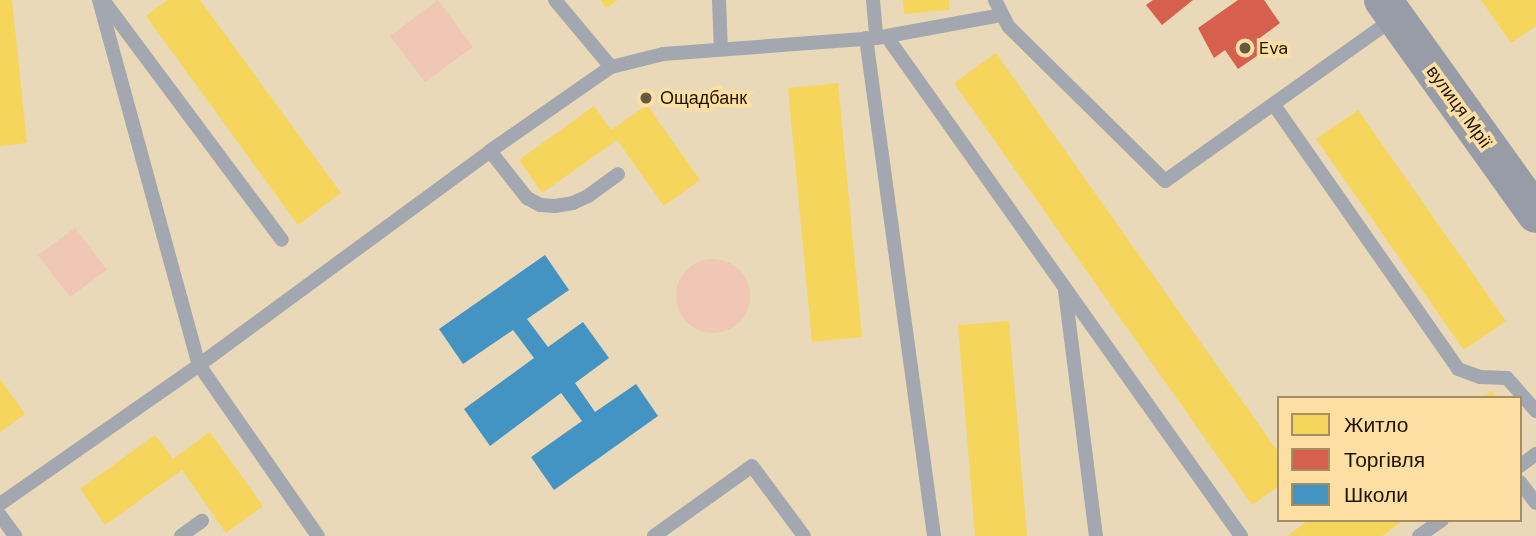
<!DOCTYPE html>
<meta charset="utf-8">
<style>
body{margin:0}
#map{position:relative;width:1536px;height:536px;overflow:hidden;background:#e9d9b8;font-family:"DM Sans",sans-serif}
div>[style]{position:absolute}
.green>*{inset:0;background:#f0c6b5}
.round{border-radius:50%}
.homes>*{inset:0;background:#f6d55c}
.shops>*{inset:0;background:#d6604d}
.schools>*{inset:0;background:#4393c3}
.lane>*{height:14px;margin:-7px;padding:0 7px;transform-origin:7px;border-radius:7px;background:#a3a7af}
.secondary>*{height:38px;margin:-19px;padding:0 19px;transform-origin:19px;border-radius:19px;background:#979ca6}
.dots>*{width:19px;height:19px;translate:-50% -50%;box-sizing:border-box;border:4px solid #fedfa3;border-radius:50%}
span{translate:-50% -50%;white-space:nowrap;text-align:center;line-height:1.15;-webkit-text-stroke:7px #fedfa3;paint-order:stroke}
.poi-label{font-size:18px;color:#1f1400}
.left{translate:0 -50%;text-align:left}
.street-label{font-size:18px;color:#1f1400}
.legend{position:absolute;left:1277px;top:396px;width:245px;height:126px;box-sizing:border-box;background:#fedfa3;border:2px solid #a58e62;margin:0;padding:9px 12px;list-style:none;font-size:21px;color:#1f1400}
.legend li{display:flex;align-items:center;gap:14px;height:35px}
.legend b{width:35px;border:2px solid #a58e62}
</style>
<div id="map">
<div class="green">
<i style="clip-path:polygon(438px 0,473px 47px,425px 82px,390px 36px)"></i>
<i style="clip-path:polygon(75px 228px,107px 270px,70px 297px,38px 255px)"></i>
<i class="round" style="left:676px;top:259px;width:74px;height:74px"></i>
</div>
<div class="homes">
<i style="clip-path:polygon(0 0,12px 0,27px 143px,0 146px)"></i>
<i style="clip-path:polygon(167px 0,200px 0,341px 193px,298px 225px,146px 16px)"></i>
<i style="clip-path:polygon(601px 0,618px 0,606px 8px)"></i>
<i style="clip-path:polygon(903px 0,949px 0,950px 10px,904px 14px)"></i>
<i style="clip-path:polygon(1481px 0,1536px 0,1536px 26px,1511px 43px)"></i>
<i style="clip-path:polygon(996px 53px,1279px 453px,1279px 486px,1252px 505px,954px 83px)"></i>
<i style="clip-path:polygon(838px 83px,862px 337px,812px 342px,788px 88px)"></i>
<i style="clip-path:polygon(647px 105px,700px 180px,664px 206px,617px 140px,542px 193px,519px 160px,594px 106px,611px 130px)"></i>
<i style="clip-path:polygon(1358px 110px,1506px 321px,1464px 350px,1316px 139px)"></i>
<i style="clip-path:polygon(1009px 321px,1027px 536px,975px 536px,958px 325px)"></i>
<i style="clip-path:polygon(0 379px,25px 414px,0 432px)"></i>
<i style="clip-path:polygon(1492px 391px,1497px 398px,1481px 398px)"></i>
<i style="clip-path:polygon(210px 432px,263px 506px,226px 533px,182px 470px,105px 525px,80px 489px,155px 435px,173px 459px)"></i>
<i style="clip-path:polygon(1309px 520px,1404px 520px,1382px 536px,1287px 536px)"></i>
</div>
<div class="shops">
<i style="clip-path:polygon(1153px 0,1193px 0,1162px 25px,1146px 5px)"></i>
<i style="clip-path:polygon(1238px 0,1264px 0,1280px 23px,1257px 40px,1264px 51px,1238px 69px,1225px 50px,1214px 58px,1198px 28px)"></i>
</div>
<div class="schools">
<i style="clip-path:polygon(545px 255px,569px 290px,527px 319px,548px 347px,583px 322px,609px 358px,575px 383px,595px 412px,636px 384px,658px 416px,554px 490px,531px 457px,582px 421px,561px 393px,490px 446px,464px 409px,534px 358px,513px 330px,463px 364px,439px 329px)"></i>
</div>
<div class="lane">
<i style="left:99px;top:0;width:378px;rotate:74.7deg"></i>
<i style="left:199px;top:365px;width:208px;rotate:55.2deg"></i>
<i style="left:103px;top:0;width:299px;rotate:53.3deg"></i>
<i style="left:555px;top:0;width:87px;rotate:50.1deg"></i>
<i style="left:719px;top:0;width:49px;rotate:87.7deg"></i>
<i style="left:873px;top:0;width:38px;rotate:85deg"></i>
<i style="left:995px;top:0;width:30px;rotate:63deg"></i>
<i style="left:1009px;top:27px;width:219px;rotate:44.6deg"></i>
<i style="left:1165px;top:181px;width:281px;rotate:-35.4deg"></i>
<i style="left:887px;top:37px;width:612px;rotate:54.65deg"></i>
<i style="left:866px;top:38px;width:503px;rotate:82.22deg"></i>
<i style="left:1274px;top:105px;width:322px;rotate:55.1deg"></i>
<i style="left:1458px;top:369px;width:23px;rotate:20deg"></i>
<i style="left:1480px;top:377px;width:27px;rotate:2deg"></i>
<i style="left:1507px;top:378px;width:44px;rotate:48.7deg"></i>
<i style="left:490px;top:151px;width:60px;rotate:51.8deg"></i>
<i style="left:527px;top:198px;width:15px;rotate:28deg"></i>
<i style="left:540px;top:205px;width:15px;rotate:4deg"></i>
<i style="left:555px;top:206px;width:18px;rotate:-9deg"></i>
<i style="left:573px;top:203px;width:17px;rotate:-25deg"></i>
<i style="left:588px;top:196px;width:37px;rotate:-36deg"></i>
<i style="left:1065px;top:291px;width:247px;rotate:82.8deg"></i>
<i style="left:1520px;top:466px;width:20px;rotate:-37deg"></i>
<i style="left:1520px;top:482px;width:26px;rotate:53deg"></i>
<i style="left:0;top:504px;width:243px;rotate:-34.9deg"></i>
<i style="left:199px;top:365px;width:361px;rotate:-36.3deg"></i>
<i style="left:490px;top:151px;width:147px;rotate:-34.8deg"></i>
<i style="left:611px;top:67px;width:54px;rotate:-14deg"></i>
<i style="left:663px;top:54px;width:214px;rotate:-4.3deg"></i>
<i style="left:876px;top:38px;width:127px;rotate:-10.4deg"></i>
<i style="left:0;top:515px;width:26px;rotate:54deg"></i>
<i style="left:181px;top:536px;width:26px;rotate:-36deg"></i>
<i style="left:654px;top:536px;width:120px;rotate:-35.5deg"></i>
<i style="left:752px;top:466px;width:87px;rotate:53.4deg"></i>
<i style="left:1419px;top:536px;width:28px;rotate:-35deg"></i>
</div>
<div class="secondary">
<i style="left:1383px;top:0;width:263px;rotate:54.4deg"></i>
</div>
<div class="dots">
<i style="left:1245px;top:48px;background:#665940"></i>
<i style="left:646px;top:98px;background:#665940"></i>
</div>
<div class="poi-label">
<span class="left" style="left:1259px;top:48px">Eva</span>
<span class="left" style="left:660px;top:98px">Ощадбанк</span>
</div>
<div class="street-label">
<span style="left:1459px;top:107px;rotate:54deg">вулиця Мрії</span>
</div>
<ul class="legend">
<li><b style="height:19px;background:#f6d55c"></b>Житло</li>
<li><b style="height:19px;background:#d6604d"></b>Торгівля</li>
<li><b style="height:19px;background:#4393c3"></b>Школи</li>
</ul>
</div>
